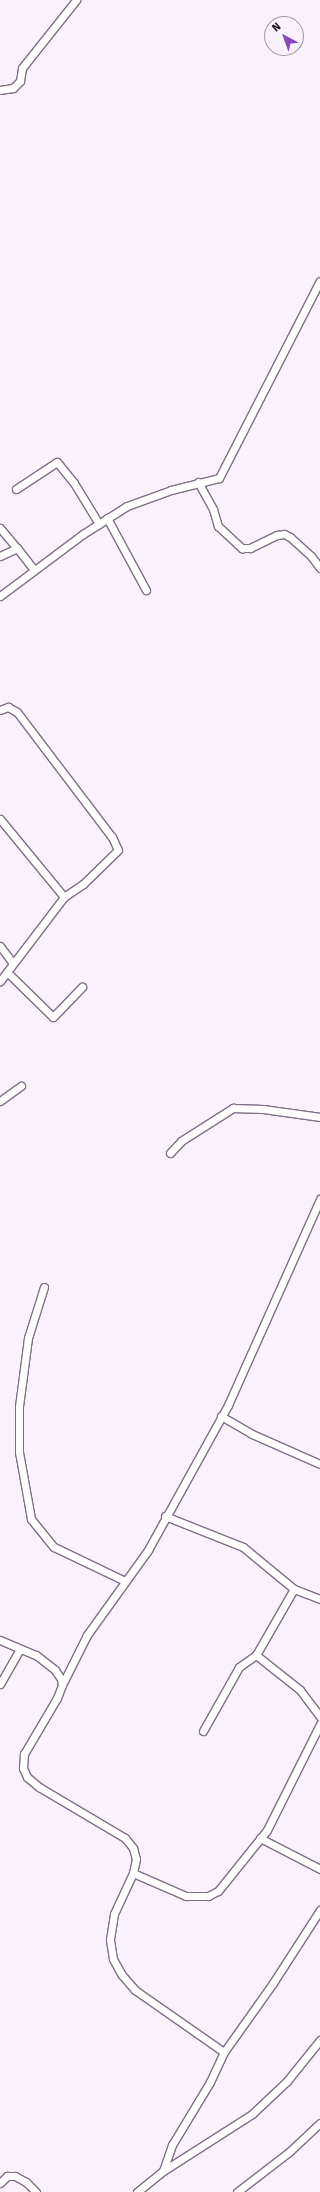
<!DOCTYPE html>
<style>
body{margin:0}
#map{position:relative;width:320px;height:2192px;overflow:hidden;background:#f9f1fc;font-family:"Fira Sans",sans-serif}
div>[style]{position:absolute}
.roads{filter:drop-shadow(1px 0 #806f87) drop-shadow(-1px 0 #806f87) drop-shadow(0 1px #806f87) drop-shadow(0 -1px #806f87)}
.street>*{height:7px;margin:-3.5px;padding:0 3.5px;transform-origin:3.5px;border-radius:3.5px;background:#fff}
span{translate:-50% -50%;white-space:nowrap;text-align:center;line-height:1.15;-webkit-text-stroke:3px #f9f1fc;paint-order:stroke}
.north{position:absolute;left:264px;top:16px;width:40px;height:40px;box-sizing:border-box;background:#f9f1fc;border:1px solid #a199a3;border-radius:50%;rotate:319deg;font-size:11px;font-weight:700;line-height:16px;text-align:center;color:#1c151e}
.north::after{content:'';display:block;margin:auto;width:14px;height:18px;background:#8547bd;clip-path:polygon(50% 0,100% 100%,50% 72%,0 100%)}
</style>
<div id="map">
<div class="roads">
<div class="street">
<i style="left:0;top:90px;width:13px;rotate:-9deg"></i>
<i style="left:13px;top:88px;width:10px;rotate:-45deg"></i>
<i style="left:20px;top:81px;width:13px;rotate:-81deg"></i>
<i style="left:22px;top:68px;width:87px;rotate:-51.5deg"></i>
<i style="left:198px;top:482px;width:31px;rotate:61deg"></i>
<i style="left:213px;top:509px;width:18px;rotate:74deg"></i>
<i style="left:218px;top:526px;width:33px;rotate:43deg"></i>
<i style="left:242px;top:548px;width:8px"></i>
<i style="left:250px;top:548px;width:30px;rotate:-26deg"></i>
<i style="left:277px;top:535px;width:7px;rotate:-8deg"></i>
<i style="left:284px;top:534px;width:7px;rotate:27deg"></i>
<i style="left:290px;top:537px;width:28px;rotate:42deg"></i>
<i style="left:311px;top:556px;width:15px;rotate:53deg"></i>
<i style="left:16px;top:489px;width:49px;rotate:-33.4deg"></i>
<i style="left:57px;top:462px;width:27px;rotate:51deg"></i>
<i style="left:74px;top:483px;width:48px;rotate:58.6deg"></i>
<i style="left:107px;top:518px;width:82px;rotate:61.6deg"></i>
<i style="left:0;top:528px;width:26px;rotate:50deg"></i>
<i style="left:0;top:556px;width:19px;rotate:-25deg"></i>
<i style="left:17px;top:548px;width:28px;rotate:52deg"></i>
<i style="left:0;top:596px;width:104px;rotate:-36.8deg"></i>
<i style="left:83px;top:534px;width:52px;rotate:-32.5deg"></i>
<i style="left:127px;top:506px;width:47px;rotate:-20deg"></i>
<i style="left:171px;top:490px;width:49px;rotate:-14deg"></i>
<i style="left:219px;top:478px;width:221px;rotate:-62.9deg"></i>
<i style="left:0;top:710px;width:9px;rotate:-21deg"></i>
<i style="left:8px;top:707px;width:10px;rotate:29deg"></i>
<i style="left:17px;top:712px;width:157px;rotate:52.8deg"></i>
<i style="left:112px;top:837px;width:14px;rotate:65deg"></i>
<i style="left:118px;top:850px;width:49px;rotate:135.8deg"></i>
<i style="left:83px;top:884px;width:23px;rotate:146deg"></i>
<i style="left:64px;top:897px;width:106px;rotate:127.3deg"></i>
<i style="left:0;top:819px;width:101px;rotate:50.6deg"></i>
<i style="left:0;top:946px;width:21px;rotate:53deg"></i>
<i style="left:7px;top:972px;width:64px;rotate:44.4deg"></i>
<i style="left:53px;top:1017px;width:42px;rotate:-46deg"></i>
<i style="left:0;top:1101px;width:26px;rotate:-36deg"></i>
<i style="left:170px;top:1153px;width:16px;rotate:-47deg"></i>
<i style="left:181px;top:1141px;width:62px;rotate:-32.4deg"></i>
<i style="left:233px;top:1108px;width:30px;rotate:2deg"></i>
<i style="left:263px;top:1109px;width:58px;rotate:8deg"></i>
<i style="left:44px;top:1287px;width:53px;rotate:107.4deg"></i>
<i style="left:28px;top:1338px;width:69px;rotate:97.5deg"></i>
<i style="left:19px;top:1406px;width:46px;rotate:90deg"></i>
<i style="left:19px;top:1452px;width:68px;rotate:79.8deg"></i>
<i style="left:31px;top:1519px;width:36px;rotate:51deg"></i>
<i style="left:54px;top:1547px;width:79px;rotate:25.6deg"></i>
<i style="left:221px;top:1416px;width:36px;rotate:30deg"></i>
<i style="left:252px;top:1434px;width:74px;rotate:23.8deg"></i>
<i style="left:165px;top:1516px;width:84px;rotate:21.7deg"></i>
<i style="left:243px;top:1547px;width:66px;rotate:39.5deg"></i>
<i style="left:294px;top:1589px;width:28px;rotate:21deg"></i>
<i style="left:0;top:1640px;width:39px;rotate:23deg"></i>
<i style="left:36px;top:1655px;width:24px;rotate:38deg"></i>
<i style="left:55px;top:1670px;width:11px;rotate:56deg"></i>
<i style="left:61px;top:1679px;width:6px;rotate:81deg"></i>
<i style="left:62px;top:1685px;width:14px;rotate:111deg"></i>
<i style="left:57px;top:1698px;width:65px;rotate:120.5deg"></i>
<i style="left:24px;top:1754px;width:14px;rotate:94deg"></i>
<i style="left:23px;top:1768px;width:10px;rotate:66deg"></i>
<i style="left:27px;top:1777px;width:16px;rotate:40deg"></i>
<i style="left:39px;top:1787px;width:100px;rotate:30.7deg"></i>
<i style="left:125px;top:1838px;width:13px;rotate:51deg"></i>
<i style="left:133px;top:1848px;width:11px;rotate:75deg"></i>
<i style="left:136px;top:1859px;width:14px;rotate:102deg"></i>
<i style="left:133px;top:1873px;width:45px;rotate:114.9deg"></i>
<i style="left:114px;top:1914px;width:26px;rotate:99deg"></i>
<i style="left:110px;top:1940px;width:19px;rotate:81deg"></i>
<i style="left:113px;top:1959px;width:18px;rotate:61deg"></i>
<i style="left:122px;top:1975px;width:20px;rotate:49deg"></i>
<i style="left:135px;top:1990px;width:108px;rotate:34.9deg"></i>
<i style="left:256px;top:1655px;width:56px;rotate:38.5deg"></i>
<i style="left:300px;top:1690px;width:34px;rotate:53deg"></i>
<i style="left:0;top:1684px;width:40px;rotate:-60.3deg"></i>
<i style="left:62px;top:1685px;width:56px;rotate:-63.4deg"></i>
<i style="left:87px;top:1635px;width:105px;rotate:-54.3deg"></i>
<i style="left:148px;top:1550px;width:166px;rotate:-61.1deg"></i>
<i style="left:228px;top:1405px;width:226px;rotate:-65.9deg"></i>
<i style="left:203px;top:1731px;width:73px;rotate:-60.6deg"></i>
<i style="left:239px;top:1667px;width:21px;rotate:-35deg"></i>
<i style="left:256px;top:1655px;width:76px;rotate:-60.1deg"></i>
<i style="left:260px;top:1838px;width:68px;rotate:27.3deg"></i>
<i style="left:133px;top:1873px;width:58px;rotate:23.5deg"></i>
<i style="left:186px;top:1896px;width:22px"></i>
<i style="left:208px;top:1896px;width:11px;rotate:-27deg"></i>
<i style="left:218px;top:1891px;width:78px;rotate:-51.2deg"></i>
<i style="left:267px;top:1830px;width:119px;rotate:-63.4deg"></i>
<i style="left:163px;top:2171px;width:28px;rotate:-71deg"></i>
<i style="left:172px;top:2145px;width:74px;rotate:-58.9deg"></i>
<i style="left:210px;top:2082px;width:33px;rotate:-65deg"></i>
<i style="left:224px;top:2052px;width:85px;rotate:-54.6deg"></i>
<i style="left:273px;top:1983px;width:87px;rotate:-57.2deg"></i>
<i style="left:0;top:2183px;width:10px;rotate:-45deg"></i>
<i style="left:7px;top:2176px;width:8px"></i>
<i style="left:15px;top:2176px;width:13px;rotate:29deg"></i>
<i style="left:26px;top:2182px;width:14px;rotate:45deg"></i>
<i style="left:137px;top:2192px;width:33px;rotate:-39deg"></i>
<i style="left:163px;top:2171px;width:106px;rotate:-32.6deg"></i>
<i style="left:252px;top:2114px;width:48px;rotate:-43.3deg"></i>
<i style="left:287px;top:2081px;width:53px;rotate:-51.2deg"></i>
<i style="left:237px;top:2192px;width:66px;rotate:-37.6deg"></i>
<i style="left:289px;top:2152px;width:42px;rotate:-43.1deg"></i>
</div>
</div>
<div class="north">N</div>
</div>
